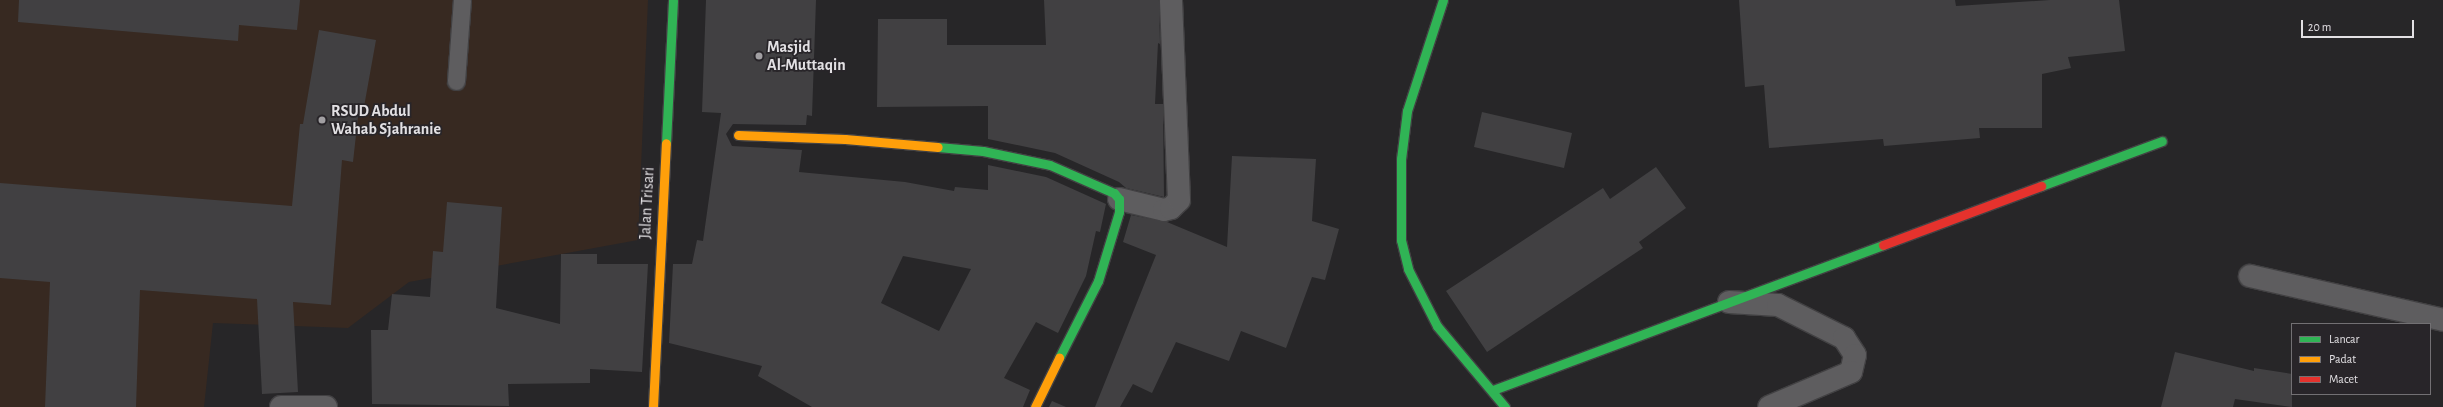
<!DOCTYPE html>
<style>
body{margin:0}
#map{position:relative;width:2443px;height:407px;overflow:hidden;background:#272628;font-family:"Alegreya Sans",sans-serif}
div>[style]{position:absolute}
.medical>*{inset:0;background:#372921}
.building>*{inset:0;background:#414042}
.roads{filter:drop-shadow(1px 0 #424143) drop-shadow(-1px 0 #424143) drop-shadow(0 1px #424143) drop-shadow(0 -1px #424143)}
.lane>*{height:17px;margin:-8.5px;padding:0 8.5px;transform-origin:8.5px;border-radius:8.5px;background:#5e5d5f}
.street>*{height:22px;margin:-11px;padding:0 11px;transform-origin:11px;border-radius:11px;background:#5e5d5f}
.fast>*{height:9px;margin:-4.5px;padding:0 4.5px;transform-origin:4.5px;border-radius:4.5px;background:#30b455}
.slow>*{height:9px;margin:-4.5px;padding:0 4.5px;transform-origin:4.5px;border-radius:4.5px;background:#ff9f0a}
.jam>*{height:9px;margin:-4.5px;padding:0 4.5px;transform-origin:4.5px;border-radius:4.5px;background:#e5322d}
.dots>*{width:11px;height:11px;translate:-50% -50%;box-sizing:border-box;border:2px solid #282529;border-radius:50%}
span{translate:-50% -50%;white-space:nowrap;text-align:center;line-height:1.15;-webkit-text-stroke:3.5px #282529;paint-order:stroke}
.poi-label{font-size:16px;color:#e2e0e3;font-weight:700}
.left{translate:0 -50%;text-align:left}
.street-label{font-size:16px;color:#e2e0e3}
.legend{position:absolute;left:2291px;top:323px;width:140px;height:72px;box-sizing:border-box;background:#282529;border:1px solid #727073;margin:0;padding:5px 7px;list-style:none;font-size:12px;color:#e2e0e3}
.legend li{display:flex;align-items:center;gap:8px;height:20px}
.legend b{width:20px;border:1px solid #727073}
.scale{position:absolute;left:2301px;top:20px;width:113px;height:18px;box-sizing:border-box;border:2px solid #e2e0e3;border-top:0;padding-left:5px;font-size:12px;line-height:14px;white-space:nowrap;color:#e2e0e3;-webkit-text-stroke:3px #282529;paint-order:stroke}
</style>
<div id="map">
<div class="medical">
<i style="clip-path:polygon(0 0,648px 0,638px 240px,409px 282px,348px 328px,213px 323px,204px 407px,0 407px)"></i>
</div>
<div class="building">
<i style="clip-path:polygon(19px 0,300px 0,297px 30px,239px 25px,238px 41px,18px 22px)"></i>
<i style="clip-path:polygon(evenodd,706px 0,816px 0,812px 116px,807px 115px,806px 125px,733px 124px,726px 134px,732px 146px,802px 150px,799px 172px,905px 182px,954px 191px,955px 187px,988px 190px,988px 165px,1046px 177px,1106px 204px,1100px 232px,1096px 231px,1086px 276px,1058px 333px,1036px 322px,1004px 378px,1030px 390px,1023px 407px,812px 407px,758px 376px,762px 366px,669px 343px,673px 264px,692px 264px,697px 240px,703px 241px,721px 113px,702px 112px,706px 0,903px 256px,971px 269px,939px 331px,881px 303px,903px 256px)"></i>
<i style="clip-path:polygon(1044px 0,1159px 0,1160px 44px,1158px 43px,1155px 104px,1163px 104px,1164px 197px,1126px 188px,1119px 182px,1055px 153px,988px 139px,988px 106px,877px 107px,878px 19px,947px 19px,947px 45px,1046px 45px)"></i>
<i style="clip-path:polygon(1739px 0,1955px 0,1956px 6px,2050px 0,2119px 0,2125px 51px,2068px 57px,2071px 68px,2042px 74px,2042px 128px,1979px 128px,1980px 138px,1884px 146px,1883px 139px,1769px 148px,1764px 85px,1745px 87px)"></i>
<i style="clip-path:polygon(319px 30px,376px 40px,362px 118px,358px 117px,353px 162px,342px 160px,331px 305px,293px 302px,298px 392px,262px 394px,257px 299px,140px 290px,136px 407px,45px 407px,50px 282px,0 278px,0 183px,292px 206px,300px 124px,303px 124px)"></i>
<i style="clip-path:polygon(1482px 112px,1572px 133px,1564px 168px,1474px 147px)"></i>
<i style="clip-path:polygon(1232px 156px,1316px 159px,1312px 221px,1339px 229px,1325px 280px,1312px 277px,1286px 348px,1241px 331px,1229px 361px,1176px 342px,1152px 393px,1133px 384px,1120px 407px,1095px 407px,1156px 255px,1123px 242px,1131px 215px,1167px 222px,1227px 247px)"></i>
<i style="clip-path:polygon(1656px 167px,1686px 208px,1639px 242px,1643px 248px,1487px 352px,1446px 291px,1603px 188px,1610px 199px)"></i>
<i style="clip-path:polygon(447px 202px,502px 207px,496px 308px,560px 324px,561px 254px,597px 254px,597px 264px,648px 264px,642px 372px,590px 369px,590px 383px,508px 384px,509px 406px,372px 404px,371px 330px,388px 330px,392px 294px,430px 297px,433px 251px,443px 252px)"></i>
<i style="clip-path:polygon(2175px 352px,2254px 371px,2254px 368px,2292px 374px,2292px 407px,2235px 399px,2233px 407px,2161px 407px)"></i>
<i style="clip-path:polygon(1052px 401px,1066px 407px,1049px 407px)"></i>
</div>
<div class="roads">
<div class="lane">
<i style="left:456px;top:81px;width:81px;rotate:-85.8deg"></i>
</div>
<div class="street">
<i style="left:1119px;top:199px;width:46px;rotate:13.7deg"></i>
<i style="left:1164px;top:210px;width:7px;rotate:-16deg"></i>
<i style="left:1171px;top:208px;width:11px;rotate:-45deg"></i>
<i style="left:1179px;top:200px;width:200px;rotate:-92.3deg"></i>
<i style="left:2250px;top:276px;width:198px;rotate:12.8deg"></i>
<i style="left:1729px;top:302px;width:49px;rotate:3.5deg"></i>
<i style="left:1778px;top:305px;width:74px;rotate:26.6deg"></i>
<i style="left:1844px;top:338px;width:20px;rotate:57deg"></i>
<i style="left:1855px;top:355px;width:17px;rotate:103deg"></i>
<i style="left:1851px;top:372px;width:89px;rotate:156.9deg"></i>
<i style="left:281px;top:407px;width:45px"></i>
</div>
<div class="fast">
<i style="left:1443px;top:0;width:117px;rotate:108deg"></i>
<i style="left:1407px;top:111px;width:48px;rotate:97.1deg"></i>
<i style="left:1401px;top:159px;width:81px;rotate:90deg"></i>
<i style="left:1401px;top:240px;width:30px;rotate:76deg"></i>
<i style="left:1408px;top:269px;width:64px;rotate:63deg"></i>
<i style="left:1437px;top:326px;width:106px;rotate:50deg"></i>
<i style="left:666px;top:143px;width:143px;rotate:-87.2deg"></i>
<i style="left:938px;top:147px;width:45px;rotate:5.1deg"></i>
<i style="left:983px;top:151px;width:68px;rotate:11.8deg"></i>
<i style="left:1050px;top:165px;width:70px;rotate:23.6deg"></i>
<i style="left:1114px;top:193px;width:8px;rotate:50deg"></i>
<i style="left:1119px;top:199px;width:13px;rotate:90deg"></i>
<i style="left:1119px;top:212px;width:72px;rotate:106.9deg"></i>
<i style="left:1098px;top:281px;width:86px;rotate:116.9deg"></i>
<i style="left:2041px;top:186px;width:129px;rotate:-20.4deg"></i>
<i style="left:1493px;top:390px;width:416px;rotate:-20.4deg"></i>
</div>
<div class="slow">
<i style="left:738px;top:135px;width:107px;rotate:2.1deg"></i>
<i style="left:845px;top:139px;width:93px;rotate:4.9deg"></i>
<i style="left:653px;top:407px;width:264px;rotate:-87.2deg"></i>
<i style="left:1035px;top:407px;width:55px;rotate:-63.9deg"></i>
</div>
<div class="jam">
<i style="left:1883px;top:245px;width:169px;rotate:-20.5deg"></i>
</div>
</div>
<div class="dots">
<i style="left:759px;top:56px;background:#a19fa2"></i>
<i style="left:322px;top:120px;background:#a19fa2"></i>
</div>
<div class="poi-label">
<span class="left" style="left:767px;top:56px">Masjid<br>Al-Muttaqin</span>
<span class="left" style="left:331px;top:120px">RSUD Abdul<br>Wahab Sjahranie</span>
</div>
<div class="street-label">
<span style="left:647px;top:203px;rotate:-87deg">Jalan Trisari</span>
</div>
<ul class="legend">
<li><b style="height:5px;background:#30b455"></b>Lancar</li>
<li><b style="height:5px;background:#ff9f0a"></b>Padat</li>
<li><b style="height:5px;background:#e5322d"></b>Macet</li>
</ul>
<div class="scale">20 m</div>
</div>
